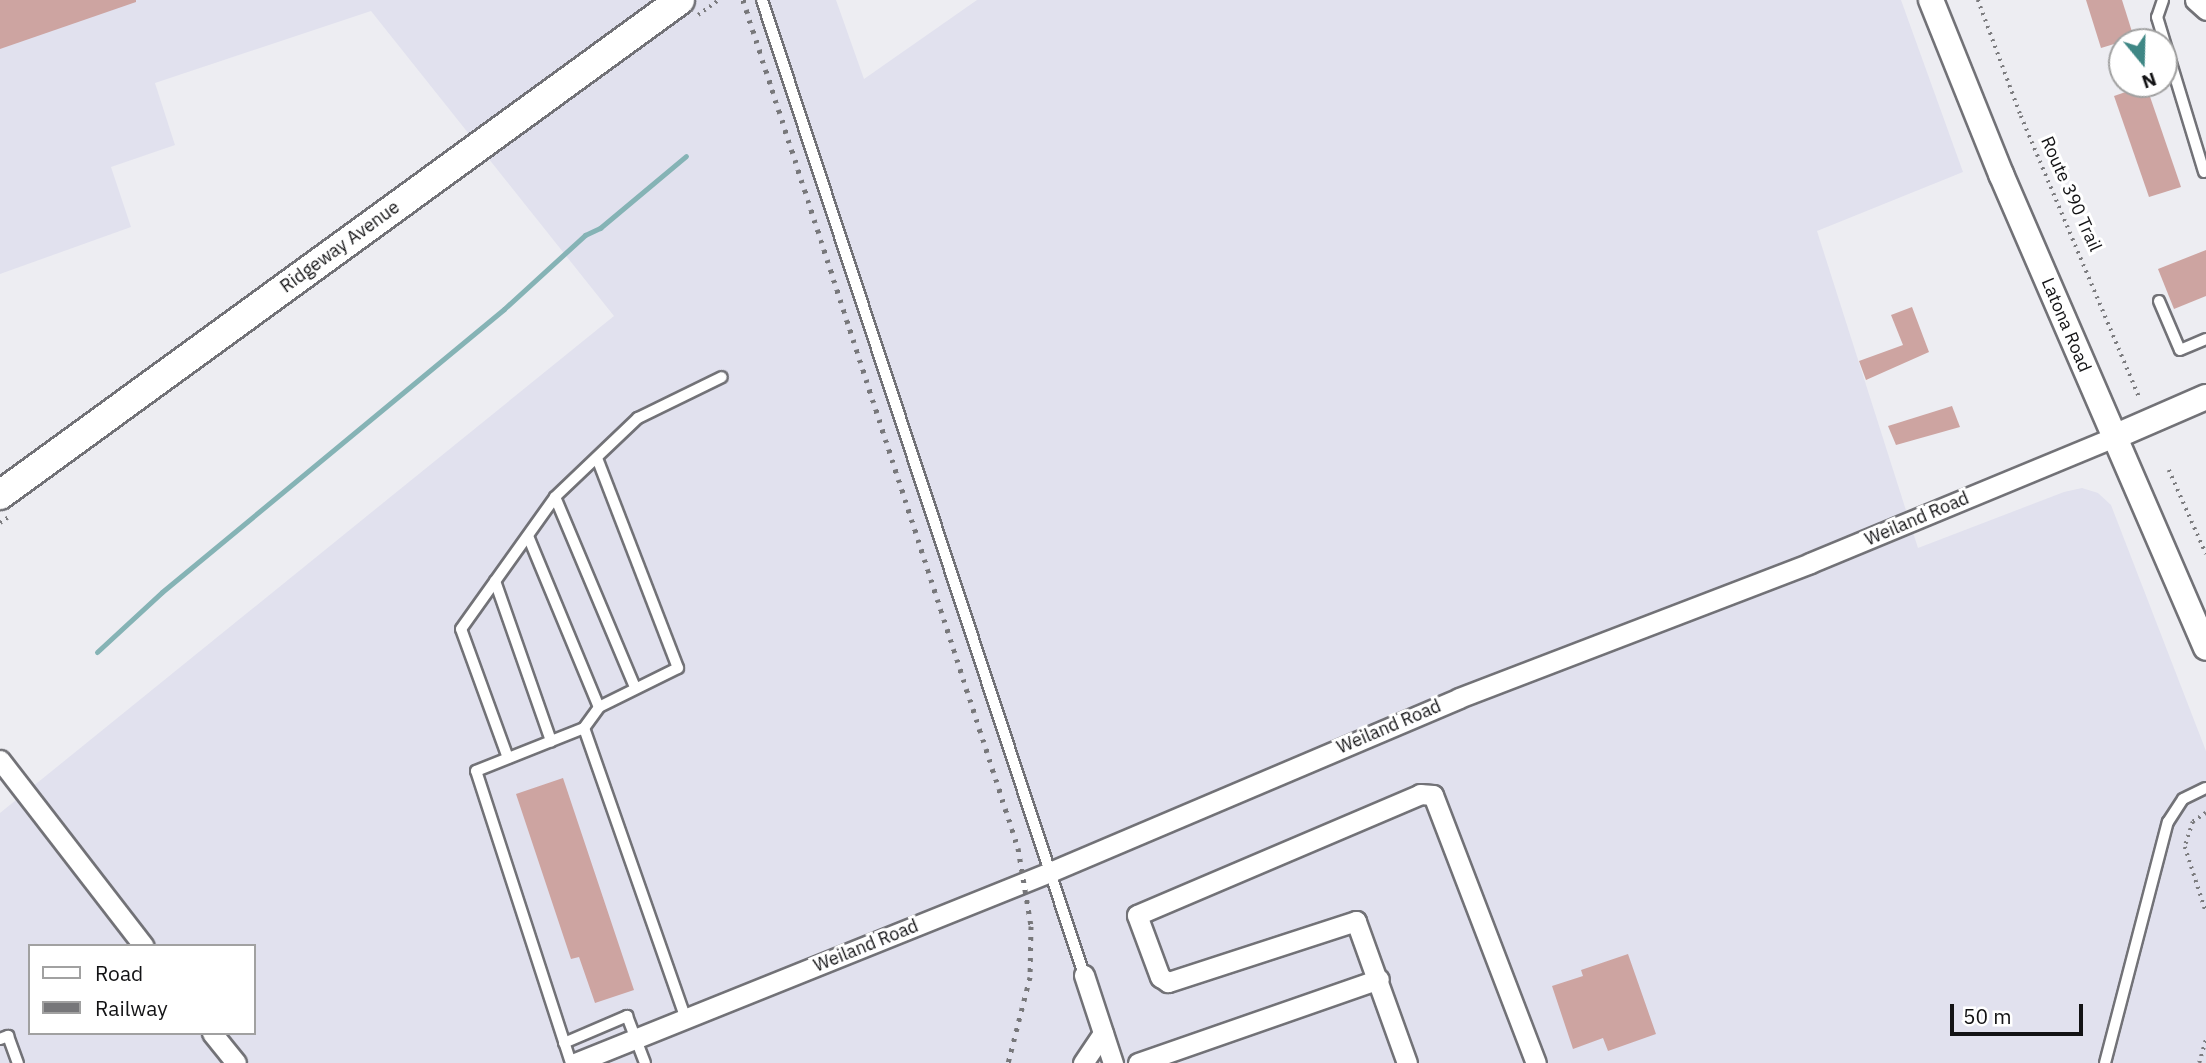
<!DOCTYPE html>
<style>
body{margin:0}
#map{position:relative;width:2206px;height:1063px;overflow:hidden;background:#ededf2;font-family:"IBM Plex Sans",sans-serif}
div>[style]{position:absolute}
.built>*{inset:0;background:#e1e1ee}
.stream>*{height:5px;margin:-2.5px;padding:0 2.5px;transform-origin:2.5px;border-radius:2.5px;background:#85b3b5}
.building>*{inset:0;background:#cda4a1}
.path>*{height:3.5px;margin-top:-1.75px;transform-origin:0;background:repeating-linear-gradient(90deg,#7c7c7f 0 2px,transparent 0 7px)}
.roads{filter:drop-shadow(2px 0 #727277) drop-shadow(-2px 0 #727277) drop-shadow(0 2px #727277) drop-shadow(0 -2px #727277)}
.service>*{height:10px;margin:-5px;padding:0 5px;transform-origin:5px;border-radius:5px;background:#fff}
.minor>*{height:19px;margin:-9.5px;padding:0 9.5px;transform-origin:9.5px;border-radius:9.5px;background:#fff}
.tertiary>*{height:24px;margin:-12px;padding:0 12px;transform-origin:12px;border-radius:12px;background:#fff}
.secondary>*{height:28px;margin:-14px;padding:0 14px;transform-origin:14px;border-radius:14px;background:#fff}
.rail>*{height:5px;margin-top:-2.5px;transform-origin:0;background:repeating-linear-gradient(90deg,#77777a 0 3.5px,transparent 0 10.5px)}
span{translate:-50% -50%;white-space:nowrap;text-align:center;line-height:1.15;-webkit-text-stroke:6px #fff;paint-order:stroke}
.street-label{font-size:18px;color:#131315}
.legend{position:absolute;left:28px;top:944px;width:228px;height:91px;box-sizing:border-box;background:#fff;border:2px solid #a1a1a1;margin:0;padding:9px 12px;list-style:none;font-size:21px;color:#131315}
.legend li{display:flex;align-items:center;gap:14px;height:35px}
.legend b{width:35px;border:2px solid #a1a1a1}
.north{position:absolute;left:2108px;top:28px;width:70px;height:70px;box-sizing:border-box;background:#fff;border:2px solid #a1a1a1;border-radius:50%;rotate:161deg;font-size:19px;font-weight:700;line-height:28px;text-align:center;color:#131315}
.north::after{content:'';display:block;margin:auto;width:24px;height:32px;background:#3f8785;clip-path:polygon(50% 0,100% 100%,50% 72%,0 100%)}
.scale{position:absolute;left:1950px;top:1004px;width:133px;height:32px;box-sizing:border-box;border:4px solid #131315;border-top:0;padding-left:9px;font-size:21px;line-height:24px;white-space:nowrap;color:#131315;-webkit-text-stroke:5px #fff;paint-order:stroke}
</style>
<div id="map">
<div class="built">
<i style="clip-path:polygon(evenodd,0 0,836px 0,864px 79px,977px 0,1901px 0,1963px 172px,1817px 231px,1918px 548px,2064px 492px,2082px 488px,2098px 493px,2111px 505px,2206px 751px,2206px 1063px,0 1063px,0 813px,614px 316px,371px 11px,155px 83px,175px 145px,111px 167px,131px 227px,0 274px,0 0,30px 946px,254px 946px,254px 1033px,30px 1033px,30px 946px)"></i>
</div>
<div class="stream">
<i style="left:97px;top:652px;width:88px;rotate:-42.7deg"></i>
<i style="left:162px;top:592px;width:444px;rotate:-39.6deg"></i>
<i style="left:504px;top:309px;width:110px;rotate:-42.4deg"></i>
<i style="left:585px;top:235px;width:17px;rotate:-25deg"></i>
<i style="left:600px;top:228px;width:112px;rotate:-39.9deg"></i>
</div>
<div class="building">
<i style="clip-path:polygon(0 0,136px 0,136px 2px,0 49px)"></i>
<i style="clip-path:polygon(2086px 0,2122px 0,2134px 38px,2101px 48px)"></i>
<i style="clip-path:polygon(2146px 85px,2181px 187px,2149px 197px,2114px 96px)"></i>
<i style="clip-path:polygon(2206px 250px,2206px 296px,2174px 309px,2158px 269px)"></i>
<i style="clip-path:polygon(1912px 307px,1929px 352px,1866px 380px,1859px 361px,1903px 345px,1891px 315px)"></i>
<i style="clip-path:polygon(1952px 406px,1960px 427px,1896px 445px,1888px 426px)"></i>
<i style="clip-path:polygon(563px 778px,634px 990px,595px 1003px,579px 957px,571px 959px,516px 794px)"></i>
<i style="clip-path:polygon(1628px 954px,1656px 1034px,1608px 1051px,1603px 1038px,1573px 1049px,1552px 986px,1583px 976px,1581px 970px)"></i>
</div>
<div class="path">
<i style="left:1978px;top:0;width:124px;rotate:69.7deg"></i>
<i style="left:2021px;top:116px;width:307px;rotate:67.2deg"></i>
<i style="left:698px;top:15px;width:26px;rotate:-36deg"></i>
<i style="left:2169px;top:470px;width:92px;rotate:66.2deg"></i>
<i style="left:0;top:523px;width:12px;rotate:-35deg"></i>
<i style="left:2206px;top:813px;width:16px;rotate:145deg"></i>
<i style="left:2193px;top:822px;width:26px;rotate:108deg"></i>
<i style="left:2185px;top:847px;width:68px;rotate:72.1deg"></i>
<i style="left:2199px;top:1063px;width:26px;rotate:-74deg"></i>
</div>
<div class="roads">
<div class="service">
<i style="left:762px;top:0;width:1027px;rotate:71.72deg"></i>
<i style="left:2163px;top:0;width:18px;rotate:109deg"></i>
<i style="left:2157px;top:17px;width:162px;rotate:73.1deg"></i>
<i style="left:2159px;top:301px;width:53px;rotate:66.8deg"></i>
<i style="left:2180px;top:350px;width:28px;rotate:-23deg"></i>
<i style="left:555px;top:497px;width:206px;rotate:67.2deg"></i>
<i style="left:528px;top:536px;width:185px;rotate:67.5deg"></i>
<i style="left:495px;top:581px;width:170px;rotate:70.7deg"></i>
<i style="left:584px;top:728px;width:308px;rotate:70.7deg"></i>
<i style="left:508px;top:758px;width:137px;rotate:-110deg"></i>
<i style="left:461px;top:629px;width:162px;rotate:-54.5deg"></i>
<i style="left:555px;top:497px;width:115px;rotate:-43.6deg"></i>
<i style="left:638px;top:418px;width:93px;rotate:-26deg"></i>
<i style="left:0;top:1039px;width:9px;rotate:-21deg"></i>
<i style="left:8px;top:1036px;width:29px;rotate:70deg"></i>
<i style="left:564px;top:1043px;width:69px;rotate:-23.2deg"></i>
<i style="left:627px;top:1016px;width:50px;rotate:69deg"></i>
<i style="left:571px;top:1063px;width:307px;rotate:-108deg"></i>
<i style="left:476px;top:771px;width:116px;rotate:-21.7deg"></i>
<i style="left:584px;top:728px;width:26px;rotate:-54deg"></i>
<i style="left:599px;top:707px;width:88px;rotate:-26.3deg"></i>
<i style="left:678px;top:668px;width:222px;rotate:-111.1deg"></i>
<i style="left:2105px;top:1063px;width:249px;rotate:-75.4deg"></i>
<i style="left:2168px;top:822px;width:27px;rotate:-57deg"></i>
<i style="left:2183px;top:799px;width:25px;rotate:-26deg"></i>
</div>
<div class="minor">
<i style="left:2195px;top:0;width:15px;rotate:42deg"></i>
<i style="left:0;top:760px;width:235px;rotate:52.3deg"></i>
<i style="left:1084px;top:975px;width:93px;rotate:71.8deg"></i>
<i style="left:212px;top:1033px;width:38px;rotate:51deg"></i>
<i style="left:575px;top:1063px;width:512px;rotate:-21.91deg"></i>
<i style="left:1050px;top:872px;width:444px;rotate:-23deg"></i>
<i style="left:1459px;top:698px;width:376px;rotate:-21deg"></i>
<i style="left:1810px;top:563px;width:329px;rotate:-22.5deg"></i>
<i style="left:1083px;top:1063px;width:36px;rotate:-56deg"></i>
<i style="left:1138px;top:1063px;width:255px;rotate:-19.2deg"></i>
<i style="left:1407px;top:1063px;width:151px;rotate:-109.8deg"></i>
<i style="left:1356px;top:921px;width:198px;rotate:162deg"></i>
<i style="left:1168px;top:982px;width:9px;rotate:-148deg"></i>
<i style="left:1160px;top:977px;width:66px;rotate:-110.4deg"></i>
<i style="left:1137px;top:915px;width:308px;rotate:-23.1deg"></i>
<i style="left:1420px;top:794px;width:13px;rotate:4deg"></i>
<i style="left:1433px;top:795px;width:287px;rotate:69deg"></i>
</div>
<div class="tertiary">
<i style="left:1931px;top:0;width:188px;rotate:68.1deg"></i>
<i style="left:2001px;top:174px;width:516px;rotate:66.61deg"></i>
<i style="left:2114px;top:437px;width:100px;rotate:-23.5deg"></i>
</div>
<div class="secondary">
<i style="left:0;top:495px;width:841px;rotate:-36.05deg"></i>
</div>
</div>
<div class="rail">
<i style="left:743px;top:0;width:891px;rotate:72.03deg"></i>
<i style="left:1018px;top:848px;width:79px;rotate:80.5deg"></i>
<i style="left:1031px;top:926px;width:51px;rotate:91.1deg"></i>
<i style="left:1030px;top:977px;width:89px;rotate:104.3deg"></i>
</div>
<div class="street-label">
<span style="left:2071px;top:194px;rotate:66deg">Route 390 Trail</span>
<span style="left:340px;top:247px;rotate:-36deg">Ridgeway Avenue</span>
<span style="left:2066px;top:325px;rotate:67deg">Latona Road</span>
<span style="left:1917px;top:519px;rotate:-23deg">Weiland Road</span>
<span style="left:1389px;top:727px;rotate:-23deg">Weiland Road</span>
<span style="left:866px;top:946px;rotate:-22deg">Weiland Road</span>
</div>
<ul class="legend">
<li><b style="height:9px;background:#fff"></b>Road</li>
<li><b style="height:9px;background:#77777a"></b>Railway</li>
</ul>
<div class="north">N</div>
<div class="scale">50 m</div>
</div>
